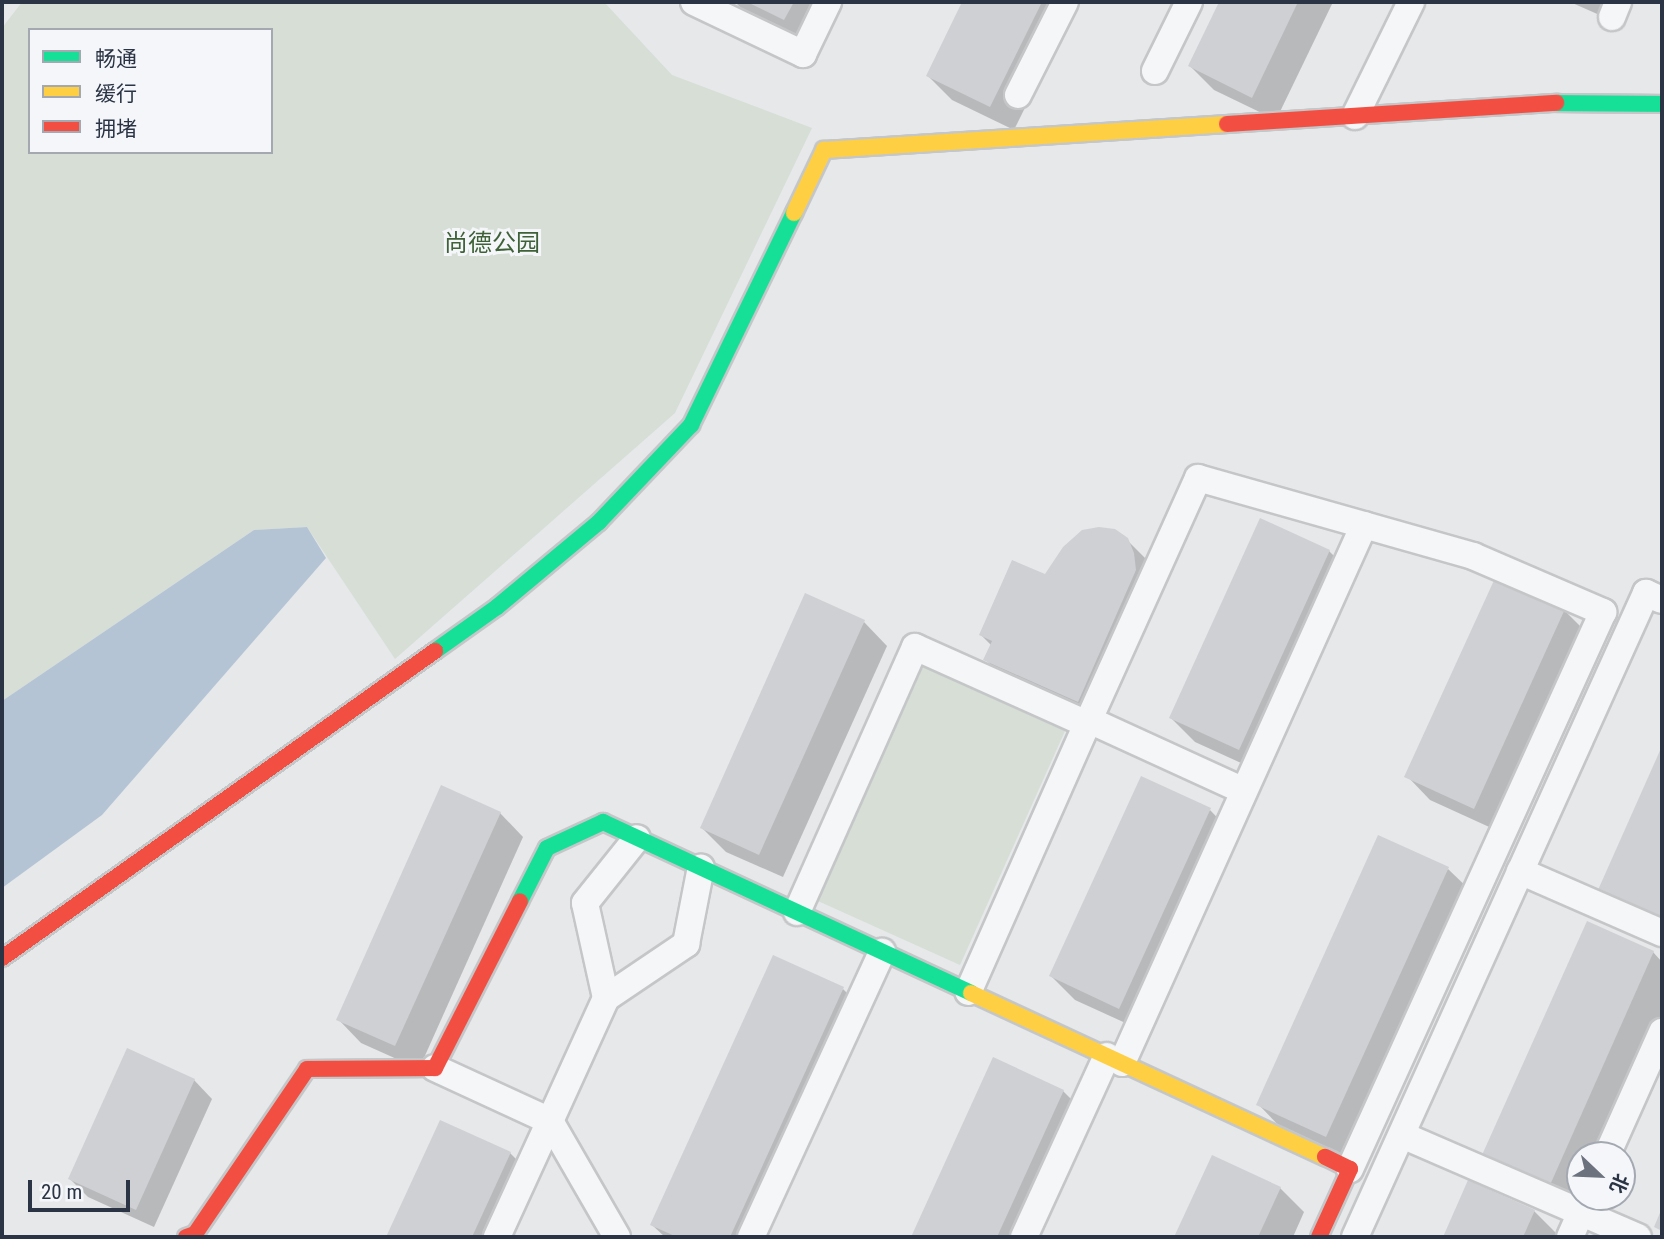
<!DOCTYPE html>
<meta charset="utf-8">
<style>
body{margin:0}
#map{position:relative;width:1664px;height:1239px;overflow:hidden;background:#e6e8ea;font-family:"Roboto Condensed","Noto Sans SC",sans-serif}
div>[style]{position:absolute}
.green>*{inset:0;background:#d6ded6}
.water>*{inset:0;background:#b4c4d5}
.shadow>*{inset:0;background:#0003}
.building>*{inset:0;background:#ced0d3}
.roads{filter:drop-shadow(2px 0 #c4c6c8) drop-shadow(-2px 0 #c4c6c8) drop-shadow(0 2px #c4c6c8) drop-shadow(0 -2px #c4c6c8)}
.street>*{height:26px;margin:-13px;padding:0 13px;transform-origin:13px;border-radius:13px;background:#f5f6f7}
.fast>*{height:16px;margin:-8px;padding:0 8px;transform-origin:8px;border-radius:8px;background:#16e098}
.slow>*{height:16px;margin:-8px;padding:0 8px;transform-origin:8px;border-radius:8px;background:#ffcf43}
.jam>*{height:16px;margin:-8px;padding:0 8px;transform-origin:8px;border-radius:8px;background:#f24e42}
span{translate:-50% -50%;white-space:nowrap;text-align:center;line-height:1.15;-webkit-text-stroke:6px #f4f6f9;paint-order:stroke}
.park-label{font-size:24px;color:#3f6138}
.frame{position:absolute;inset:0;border:4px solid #2b3445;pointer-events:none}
.legend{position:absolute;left:28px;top:28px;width:245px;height:126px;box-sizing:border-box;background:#f4f6f9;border:2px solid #a4a8b1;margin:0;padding:9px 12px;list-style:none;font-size:21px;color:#2b3445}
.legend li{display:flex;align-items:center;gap:14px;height:35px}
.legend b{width:35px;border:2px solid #a4a8b1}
.north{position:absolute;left:1566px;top:1141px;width:70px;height:70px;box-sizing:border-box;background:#f4f6f9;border:2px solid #a4a8b1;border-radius:50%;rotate:113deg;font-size:19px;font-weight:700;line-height:28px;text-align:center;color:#2b3445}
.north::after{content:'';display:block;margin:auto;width:24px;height:32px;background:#6c737f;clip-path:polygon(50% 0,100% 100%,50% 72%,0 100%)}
.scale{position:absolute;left:28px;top:1180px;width:102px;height:32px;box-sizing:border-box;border:4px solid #2b3445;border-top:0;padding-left:9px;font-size:21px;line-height:24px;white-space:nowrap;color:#2b3445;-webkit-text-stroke:5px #f4f6f9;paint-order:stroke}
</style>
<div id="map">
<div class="green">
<i style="clip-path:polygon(evenodd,22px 2px,604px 2px,672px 75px,812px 128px,675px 413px,395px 659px,307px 527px,254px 530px,2px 701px,2px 28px,22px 2px,30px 30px,271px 30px,271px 152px,30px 152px,30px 30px)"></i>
<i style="clip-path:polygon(923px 667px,1065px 731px,960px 965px,818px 901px)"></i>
</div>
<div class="water">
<i style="clip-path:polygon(307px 527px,326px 558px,102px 815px,2px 888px,2px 701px,254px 530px)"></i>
</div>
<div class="shadow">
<i style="clip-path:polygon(735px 2px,829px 2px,808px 43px,745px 12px)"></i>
<i style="clip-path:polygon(964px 2px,1077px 2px,1014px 130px,952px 100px,928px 76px)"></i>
<i style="clip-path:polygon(1221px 2px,1333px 2px,1276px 120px,1214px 90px,1190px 66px)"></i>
<i style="clip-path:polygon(1570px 2px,1630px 2px,1620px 24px)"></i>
<i style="clip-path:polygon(1127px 540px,1151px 564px,1159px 595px,1102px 725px,1009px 683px,985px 659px,991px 645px,981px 635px,1046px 576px)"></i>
<i style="clip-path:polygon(1329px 551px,1353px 575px,1263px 773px,1195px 742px,1171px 718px)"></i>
<i style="clip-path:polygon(1564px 610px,1588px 634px,1498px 831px,1430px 800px,1407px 776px)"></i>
<i style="clip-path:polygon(864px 622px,887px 646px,783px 877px,726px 852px,702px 828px)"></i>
<i style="clip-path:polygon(1662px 750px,1662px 935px,1633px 922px,1600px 889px)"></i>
<i style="clip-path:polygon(1210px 810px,1233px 834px,1143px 1031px,1075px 1000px,1051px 976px)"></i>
<i style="clip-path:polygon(500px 813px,523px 837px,419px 1069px,361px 1043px,338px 1019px)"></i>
<i style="clip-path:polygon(1448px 869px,1472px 892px,1350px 1160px,1281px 1128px,1258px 1104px)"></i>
<i style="clip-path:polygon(1653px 952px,1662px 962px,1662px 1038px,1610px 1155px,1580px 1155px,1583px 1216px,1517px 1187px,1484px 1154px)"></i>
<i style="clip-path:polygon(843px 989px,867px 1013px,765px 1237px,665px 1237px,652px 1225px)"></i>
<i style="clip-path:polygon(994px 1060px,1063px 1091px,1087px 1115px,1031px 1237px,913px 1237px)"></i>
<i style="clip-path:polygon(194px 1080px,212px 1099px,154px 1227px,88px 1197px,70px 1179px)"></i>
<i style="clip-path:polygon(441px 1122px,510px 1153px,534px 1177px,506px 1237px,388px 1237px)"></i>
<i style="clip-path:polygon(1213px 1157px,1280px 1188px,1304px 1212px,1293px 1237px,1176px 1237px)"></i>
<i style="clip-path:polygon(1469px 1183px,1534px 1211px,1560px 1237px,1445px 1237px)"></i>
</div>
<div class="building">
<i style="clip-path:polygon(747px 2px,794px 2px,784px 20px)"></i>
<i style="clip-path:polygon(962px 2px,1042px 2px,990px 107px,926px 76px)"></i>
<i style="clip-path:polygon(1219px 2px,1298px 2px,1252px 98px,1188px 66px)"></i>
<i style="clip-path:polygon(1260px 518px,1330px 550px,1239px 750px,1169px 718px)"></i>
<i style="clip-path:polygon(1099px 527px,1115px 529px,1128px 538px,1134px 553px,1136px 570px,1078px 702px,983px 660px,992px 641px,979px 635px,1012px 560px,1045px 574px,1063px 547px,1082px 530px)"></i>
<i style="clip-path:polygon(1496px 576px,1565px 609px,1474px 809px,1404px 777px)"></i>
<i style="clip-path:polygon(805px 593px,865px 620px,759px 855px,700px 828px)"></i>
<i style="clip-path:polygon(1662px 746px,1662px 918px,1598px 890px)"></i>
<i style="clip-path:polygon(1141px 776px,1211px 808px,1119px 1009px,1049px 976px)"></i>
<i style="clip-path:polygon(441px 785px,501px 812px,395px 1046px,336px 1020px)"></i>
<i style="clip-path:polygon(1378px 835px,1449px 867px,1326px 1137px,1256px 1105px)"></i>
<i style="clip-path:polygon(1587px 921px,1654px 951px,1550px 1185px,1482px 1155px)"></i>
<i style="clip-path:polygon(773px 955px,844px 987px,730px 1237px,677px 1237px,650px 1225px)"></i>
<i style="clip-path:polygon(127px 1048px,195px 1079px,136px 1210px,68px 1179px)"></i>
<i style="clip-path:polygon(993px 1057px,1064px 1090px,997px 1237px,911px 1237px)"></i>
<i style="clip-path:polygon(440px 1120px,511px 1152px,472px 1237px,386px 1237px)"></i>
<i style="clip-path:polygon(1212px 1155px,1281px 1187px,1258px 1237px,1174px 1237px)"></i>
<i style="clip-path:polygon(1468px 1180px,1535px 1210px,1523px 1237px,1443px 1237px)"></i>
<i style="clip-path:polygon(1662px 1208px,1662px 1231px,1654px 1227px)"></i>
</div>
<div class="roads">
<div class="street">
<i style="left:694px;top:2px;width:121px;rotate:25.5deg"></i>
<i style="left:803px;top:54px;width:58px;rotate:-64.3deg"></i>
<i style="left:1612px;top:17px;width:16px;rotate:-68deg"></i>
<i style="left:1155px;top:71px;width:77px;rotate:-63.8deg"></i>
<i style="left:1018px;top:95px;width:104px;rotate:-63.2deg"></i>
<i style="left:1355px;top:116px;width:127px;rotate:-63.8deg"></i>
<i style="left:1089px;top:720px;width:170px;rotate:24.6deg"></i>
<i style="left:1087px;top:724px;width:270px;rotate:-65.7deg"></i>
<i style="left:1198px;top:478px;width:286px;rotate:15.8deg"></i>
<i style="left:1473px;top:556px;width:142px;rotate:23.3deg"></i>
<i style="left:1603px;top:612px;width:612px;rotate:114.43deg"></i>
<i style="left:1520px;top:871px;width:155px;rotate:23.6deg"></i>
<i style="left:797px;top:912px;width:290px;rotate:-66deg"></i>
<i style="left:915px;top:647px;width:188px;rotate:24.1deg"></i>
<i style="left:1087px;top:724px;width:293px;rotate:113.9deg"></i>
<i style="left:606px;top:998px;width:97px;rotate:-102.5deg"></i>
<i style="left:585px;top:903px;width:83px;rotate:-51.3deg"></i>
<i style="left:1122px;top:1063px;width:590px;rotate:-65.78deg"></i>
<i style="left:435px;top:1068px;width:127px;rotate:24.7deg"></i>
<i style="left:550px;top:1121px;width:128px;rotate:114.6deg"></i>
<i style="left:1402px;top:1135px;width:257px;rotate:23.4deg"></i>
<i style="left:1607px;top:1155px;width:135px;rotate:-65.9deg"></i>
<i style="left:617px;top:1237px;width:134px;rotate:-120deg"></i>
<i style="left:550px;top:1121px;width:135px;rotate:-65.5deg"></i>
<i style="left:606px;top:998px;width:97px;rotate:-34deg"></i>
<i style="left:686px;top:944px;width:78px;rotate:-79deg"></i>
<i style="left:751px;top:1237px;width:314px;rotate:-65.3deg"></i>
<i style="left:1024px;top:1237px;width:199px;rotate:-65.4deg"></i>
<i style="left:1355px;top:1237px;width:707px;rotate:-65.68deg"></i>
<i style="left:1646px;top:593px;width:17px;rotate:24deg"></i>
<i style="left:1570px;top:1237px;width:42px;rotate:-65.9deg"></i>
</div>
<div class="fast">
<i style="left:1556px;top:103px;width:106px;rotate:0.5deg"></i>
<i style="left:435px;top:651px;width:76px;rotate:-35.4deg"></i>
<i style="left:497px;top:607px;width:133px;rotate:-39.8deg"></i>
<i style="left:599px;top:522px;width:134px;rotate:-46.5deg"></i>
<i style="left:691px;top:425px;width:236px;rotate:-64.1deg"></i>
<i style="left:520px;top:901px;width:59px;rotate:-63deg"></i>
<i style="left:547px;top:848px;width:62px;rotate:-24.9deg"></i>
<i style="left:603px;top:822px;width:406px;rotate:24.9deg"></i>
</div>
<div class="slow">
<i style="left:794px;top:213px;width:70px;rotate:-64.5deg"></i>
<i style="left:824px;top:150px;width:404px;rotate:-3.7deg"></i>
<i style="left:971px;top:993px;width:390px;rotate:24.9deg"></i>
</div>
<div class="jam">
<i style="left:1227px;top:124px;width:330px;rotate:-3.7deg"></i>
<i style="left:2px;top:958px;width:531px;rotate:-35.34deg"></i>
<i style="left:186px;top:1237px;width:9px;rotate:-18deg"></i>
<i style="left:195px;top:1234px;width:199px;rotate:-55.8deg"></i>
<i style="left:307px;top:1069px;width:128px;rotate:-0.4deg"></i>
<i style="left:435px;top:1068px;width:187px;rotate:-63deg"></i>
<i style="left:1319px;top:1237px;width:75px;rotate:-65.5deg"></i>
<i style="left:1350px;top:1169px;width:28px;rotate:-154deg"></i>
</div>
</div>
<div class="park-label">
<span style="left:492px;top:244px">尚德公园</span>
</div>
<div class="frame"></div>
<ul class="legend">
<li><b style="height:9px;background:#16e098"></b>畅通</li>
<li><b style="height:9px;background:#ffcf43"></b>缓行</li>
<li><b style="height:9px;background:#f24e42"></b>拥堵</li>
</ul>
<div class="north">北</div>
<div class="scale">20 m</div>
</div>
